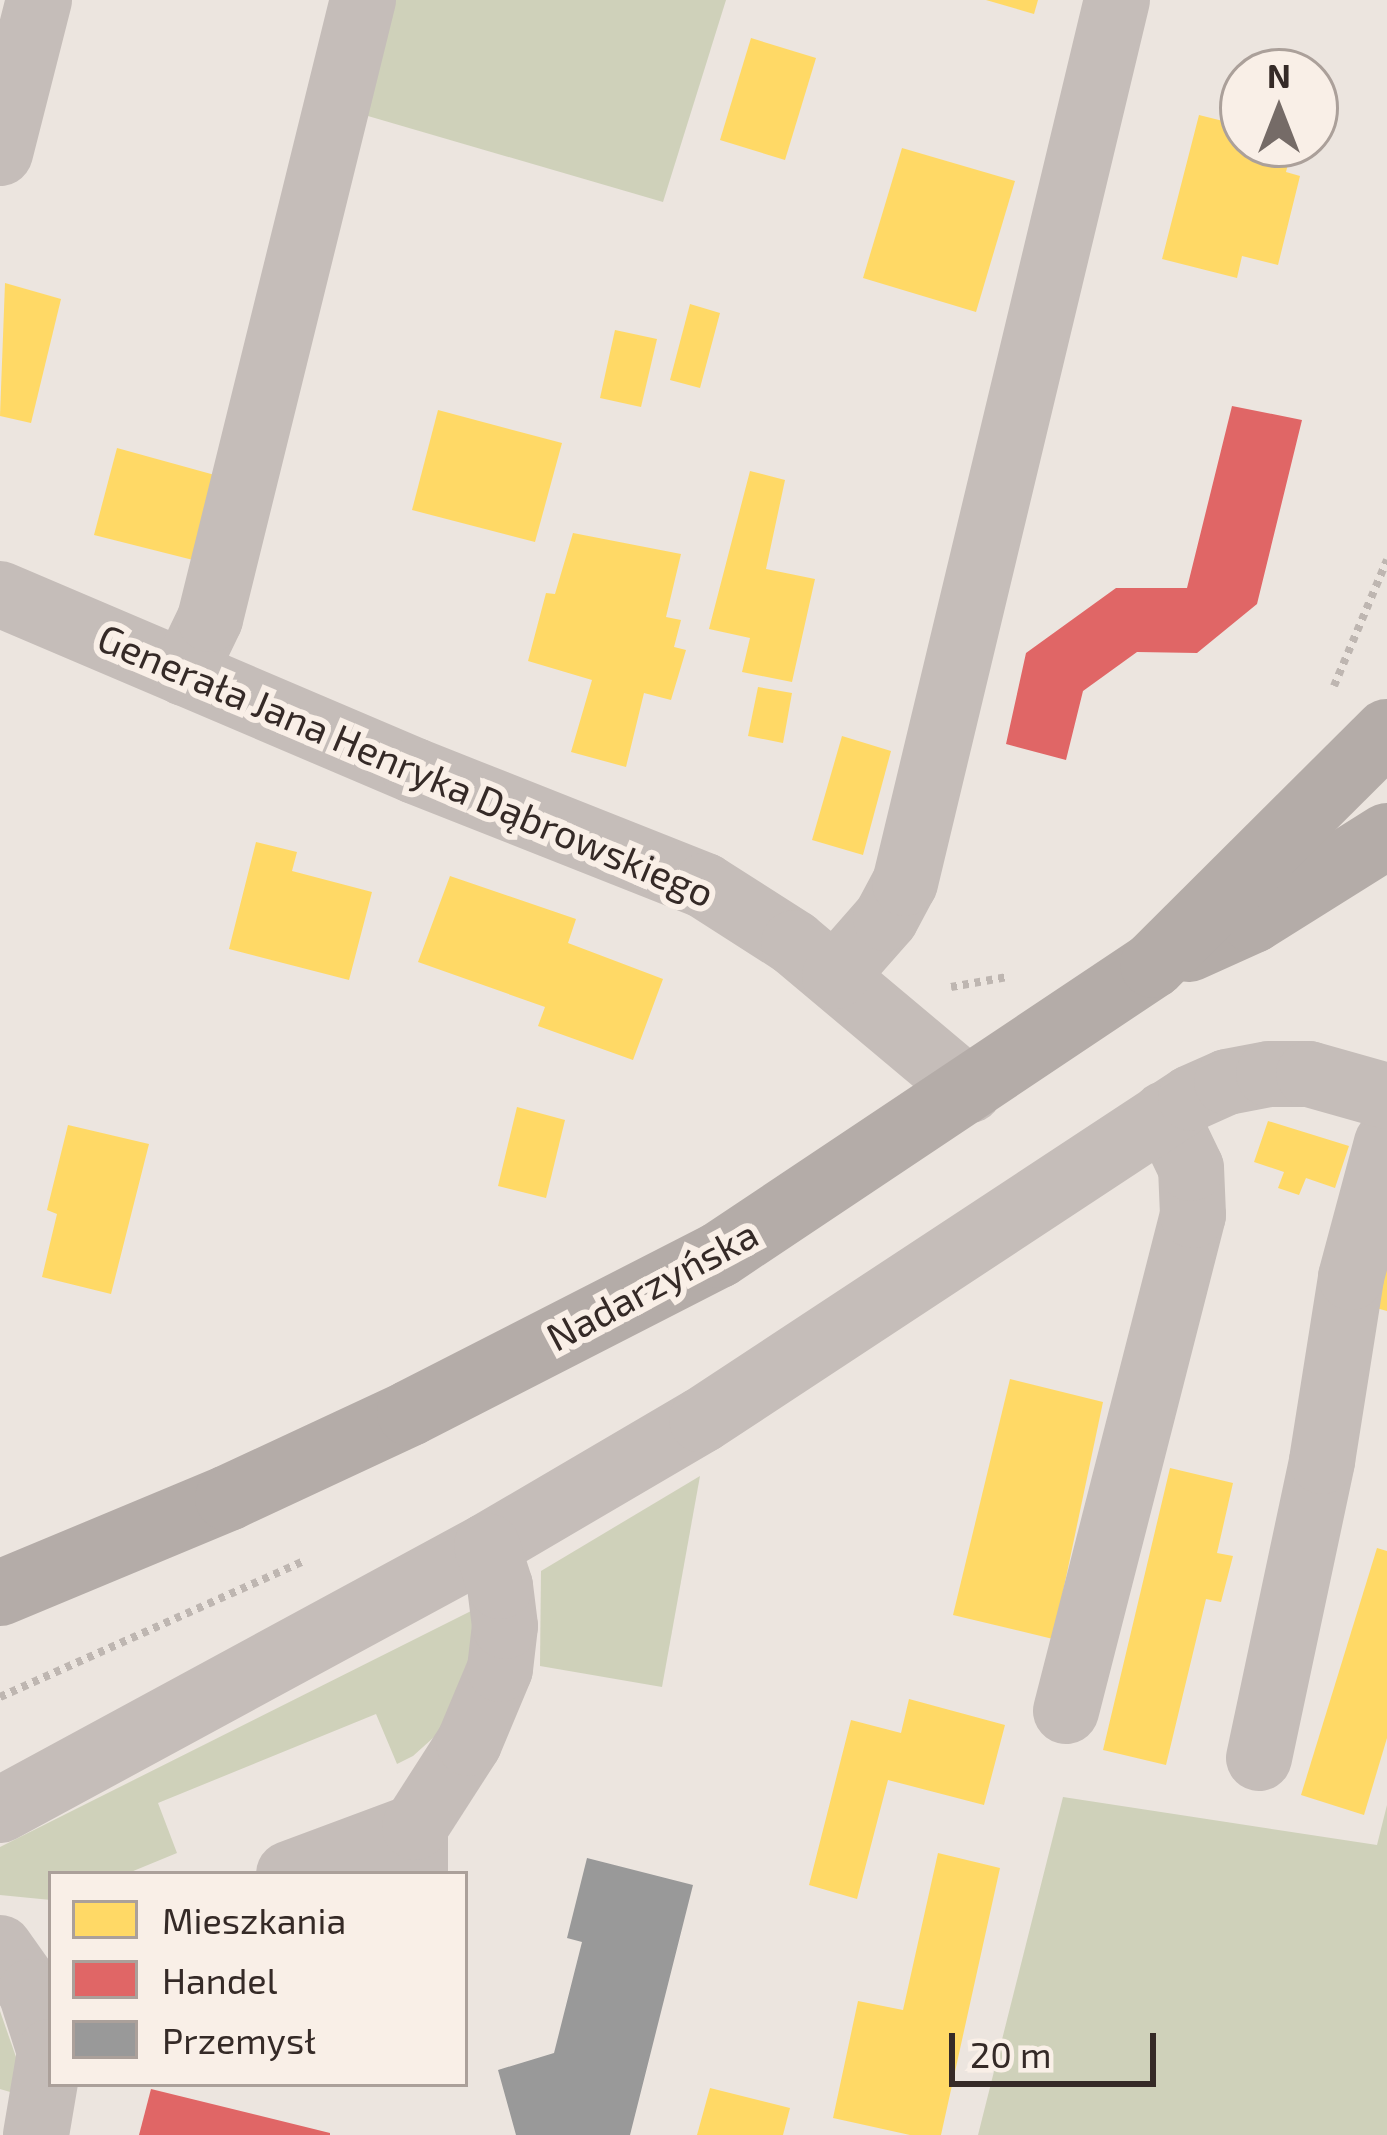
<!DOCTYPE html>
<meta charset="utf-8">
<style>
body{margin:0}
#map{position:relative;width:1387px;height:2135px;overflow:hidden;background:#ece5df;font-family:"Exo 2",sans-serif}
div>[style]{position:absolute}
.green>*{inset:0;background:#cfd1ba}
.homes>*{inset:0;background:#ffd966}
.shops>*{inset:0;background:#e06666}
.industry>*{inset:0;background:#999}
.path>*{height:8px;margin-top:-4px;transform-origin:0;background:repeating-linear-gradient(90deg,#beb6b1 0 6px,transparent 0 12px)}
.minor>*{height:66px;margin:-33px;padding:0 33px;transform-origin:33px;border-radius:33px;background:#c5bdb9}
.major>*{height:66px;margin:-33px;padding:0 33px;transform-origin:33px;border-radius:33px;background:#b4aca8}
span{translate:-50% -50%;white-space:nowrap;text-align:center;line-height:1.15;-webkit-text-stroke:12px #f9efe7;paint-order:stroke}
.street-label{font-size:39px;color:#352a27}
.legend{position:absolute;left:48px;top:1871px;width:420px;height:216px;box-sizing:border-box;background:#f9efe7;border:3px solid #aba09a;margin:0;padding:15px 21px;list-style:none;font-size:36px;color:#352a27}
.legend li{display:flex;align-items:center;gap:24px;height:60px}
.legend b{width:60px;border:3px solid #aba09a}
.north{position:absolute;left:1219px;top:48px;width:120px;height:120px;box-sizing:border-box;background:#f9efe7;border:3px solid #aba09a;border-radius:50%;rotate:0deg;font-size:33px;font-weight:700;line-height:48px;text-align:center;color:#352a27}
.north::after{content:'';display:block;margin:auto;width:42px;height:54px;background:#756b67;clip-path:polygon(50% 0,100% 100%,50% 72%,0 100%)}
.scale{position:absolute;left:949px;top:2033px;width:207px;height:54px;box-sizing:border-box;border:6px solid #352a27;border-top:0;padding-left:15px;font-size:36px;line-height:42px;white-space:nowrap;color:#352a27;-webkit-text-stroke:9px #f9efe7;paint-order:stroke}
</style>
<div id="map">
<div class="green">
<i style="clip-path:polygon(373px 0,726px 0,663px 202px,344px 109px)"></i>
<i style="clip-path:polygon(700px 1476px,662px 1687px,540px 1666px,541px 1571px)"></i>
<i style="clip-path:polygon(483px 1605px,482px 1623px,443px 1729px,413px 1756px,397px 1764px,376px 1714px,158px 1803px,177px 1853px,126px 1874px,51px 1874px,51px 1900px,0 1895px,0 1847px)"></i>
<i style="clip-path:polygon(1063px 1797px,1377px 1845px,1387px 1805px,1387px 2135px,978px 2135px)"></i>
<i style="clip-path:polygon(0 2011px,16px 2057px,17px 2094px,0 2089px)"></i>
</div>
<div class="homes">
<i style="clip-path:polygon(986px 0,1038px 0,1034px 14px)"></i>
<i style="clip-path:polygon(751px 38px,816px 58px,785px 160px,720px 140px)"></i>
<i style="clip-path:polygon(1199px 115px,1243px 126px,1243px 144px,1293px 144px,1286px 172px,1300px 176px,1278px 265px,1242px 256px,1237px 278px,1162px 259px)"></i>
<i style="clip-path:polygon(902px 148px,1015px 181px,976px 312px,863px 278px)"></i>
<i style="clip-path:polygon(5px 283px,61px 299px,31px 423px,0 416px)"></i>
<i style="clip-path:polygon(690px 304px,720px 313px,700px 388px,670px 380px)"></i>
<i style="clip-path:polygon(615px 330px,657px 339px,641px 407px,600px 398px)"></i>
<i style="clip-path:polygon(438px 410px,562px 443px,535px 542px,412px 510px)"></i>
<i style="clip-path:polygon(117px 448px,222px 477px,201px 562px,94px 535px)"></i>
<i style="clip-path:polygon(750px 471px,785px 480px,766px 569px,815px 579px,792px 682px,742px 672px,750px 638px,709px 629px)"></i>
<i style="clip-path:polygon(573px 533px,681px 554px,666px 617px,681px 620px,674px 647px,686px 650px,671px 700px,644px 693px,626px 767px,571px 752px,592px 680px,528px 661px,546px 593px,555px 594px)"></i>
<i style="clip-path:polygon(758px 687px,792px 693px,783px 743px,748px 736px)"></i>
<i style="clip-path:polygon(842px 736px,891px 751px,863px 855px,812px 840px)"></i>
<i style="clip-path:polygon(256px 842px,297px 852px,292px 871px,372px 892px,349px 980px,229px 949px)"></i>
<i style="clip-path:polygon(450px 876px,576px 919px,568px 943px,663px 979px,633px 1060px,538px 1026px,545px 1007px,418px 962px)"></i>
<i style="clip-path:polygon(517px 1107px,565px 1120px,546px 1198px,498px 1186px)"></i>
<i style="clip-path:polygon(1268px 1121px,1349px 1146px,1335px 1188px,1306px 1178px,1299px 1195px,1278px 1188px,1284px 1172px,1254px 1162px)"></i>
<i style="clip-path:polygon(68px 1125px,149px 1144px,111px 1294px,42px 1277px,57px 1214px,47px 1210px)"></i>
<i style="clip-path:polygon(1387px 1247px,1387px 1311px,1369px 1306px)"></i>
<i style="clip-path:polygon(1010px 1379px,1103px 1402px,1053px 1639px,953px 1615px)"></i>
<i style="clip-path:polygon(1170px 1468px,1233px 1483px,1217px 1553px,1233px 1556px,1221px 1602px,1206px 1599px,1166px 1765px,1103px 1750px)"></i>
<i style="clip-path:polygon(1377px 1548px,1387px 1551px,1387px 1738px,1364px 1815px,1301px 1795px)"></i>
<i style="clip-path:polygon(909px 1699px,1005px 1725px,984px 1805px,888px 1780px,857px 1899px,809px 1885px,851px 1720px,901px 1733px)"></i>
<i style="clip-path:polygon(938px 1853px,1000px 1868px,941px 2135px,910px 2135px,833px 2118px,858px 2001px,903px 2010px)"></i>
<i style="clip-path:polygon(710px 2088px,790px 2108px,783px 2135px,697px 2135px)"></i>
</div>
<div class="shops">
<i style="clip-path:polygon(1232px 406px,1302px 420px,1257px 604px,1197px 653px,1137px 652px,1083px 691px,1066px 760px,1006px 744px,1026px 653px,1116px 588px,1187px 588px)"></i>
<i style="clip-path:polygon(151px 2089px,330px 2133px,330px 2135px,139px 2135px)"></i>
</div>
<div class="industry">
<i style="clip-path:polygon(587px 1858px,693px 1885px,630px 2135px,516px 2135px,498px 2070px,554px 2053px,582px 1942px,567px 1938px)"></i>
</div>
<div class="path">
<i style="left:1334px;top:686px;width:137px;rotate:-67.2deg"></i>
<i style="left:951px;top:987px;width:57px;rotate:-10.1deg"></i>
<i style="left:0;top:1697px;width:335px;rotate:-24.1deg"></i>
</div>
<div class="minor">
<i style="left:0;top:153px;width:158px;rotate:-75.7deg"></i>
<i style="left:0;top:594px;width:451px;rotate:23.1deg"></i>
<i style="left:415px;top:771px;width:312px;rotate:21.6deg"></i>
<i style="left:705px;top:886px;width:106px;rotate:32.6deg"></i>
<i style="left:794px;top:943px;width:229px;rotate:40deg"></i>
<i style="left:184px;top:673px;width:60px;rotate:-64.3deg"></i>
<i style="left:210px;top:619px;width:638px;rotate:-76.12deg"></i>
<i style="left:835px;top:976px;width:77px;rotate:-48.7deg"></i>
<i style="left:886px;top:918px;width:40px;rotate:-62deg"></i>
<i style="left:905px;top:883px;width:908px;rotate:-76.5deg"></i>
<i style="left:1066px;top:1711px;width:512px;rotate:-75.64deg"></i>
<i style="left:1193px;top:1215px;width:47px;rotate:-92.4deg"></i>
<i style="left:1191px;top:1168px;width:60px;rotate:-115.7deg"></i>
<i style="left:1259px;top:1758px;width:304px;rotate:-78deg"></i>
<i style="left:1322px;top:1461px;width:186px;rotate:-81deg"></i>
<i style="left:1351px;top:1277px;width:139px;rotate:-75deg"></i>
<i style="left:0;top:1810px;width:554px;rotate:-28.46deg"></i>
<i style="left:487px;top:1546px;width:249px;rotate:-30.4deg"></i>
<i style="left:702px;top:1420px;width:585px;rotate:-33.36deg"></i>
<i style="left:1191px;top:1098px;width:39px;rotate:-24deg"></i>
<i style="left:1227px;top:1082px;width:43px;rotate:-10.8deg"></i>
<i style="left:1269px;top:1074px;width:40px"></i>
<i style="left:1309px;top:1074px;width:81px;rotate:15.8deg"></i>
<i style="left:289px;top:1874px;width:134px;rotate:-20.5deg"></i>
<i style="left:415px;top:1874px;width:47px;rotate:-90deg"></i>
<i style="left:415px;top:1827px;width:100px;rotate:-57.3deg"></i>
<i style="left:469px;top:1743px;width:80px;rotate:-67.3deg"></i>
<i style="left:500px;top:1669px;width:43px;rotate:-83.4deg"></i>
<i style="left:505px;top:1626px;width:40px;rotate:-97.1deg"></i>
<i style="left:500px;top:1586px;width:42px;rotate:-108deg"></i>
<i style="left:0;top:1948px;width:54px;rotate:54.8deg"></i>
<i style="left:31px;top:1992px;width:63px;rotate:72.4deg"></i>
<i style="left:50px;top:2052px;width:84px;rotate:99.6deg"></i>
</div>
<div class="major">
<i style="left:1189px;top:949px;width:70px;rotate:-24.4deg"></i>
<i style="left:1253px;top:920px;width:158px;rotate:-32.1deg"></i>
<i style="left:0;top:1593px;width:247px;rotate:-22.6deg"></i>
<i style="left:228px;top:1498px;width:201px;rotate:-25deg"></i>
<i style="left:410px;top:1413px;width:347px;rotate:-27.1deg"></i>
<i style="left:719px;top:1255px;width:522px;rotate:-33.75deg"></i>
<i style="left:1153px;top:965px;width:330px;rotate:-44.9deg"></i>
</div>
<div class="street-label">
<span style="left:406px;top:765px;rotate:23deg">Generała Jana Henryka Dąbrowskiego</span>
<span style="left:652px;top:1285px;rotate:-28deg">Nadarzyńska</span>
</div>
<ul class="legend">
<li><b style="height:33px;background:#ffd966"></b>Mieszkania</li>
<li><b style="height:33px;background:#e06666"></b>Handel</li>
<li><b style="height:33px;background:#999"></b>Przemysł</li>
</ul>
<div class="north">N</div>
<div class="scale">20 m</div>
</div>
